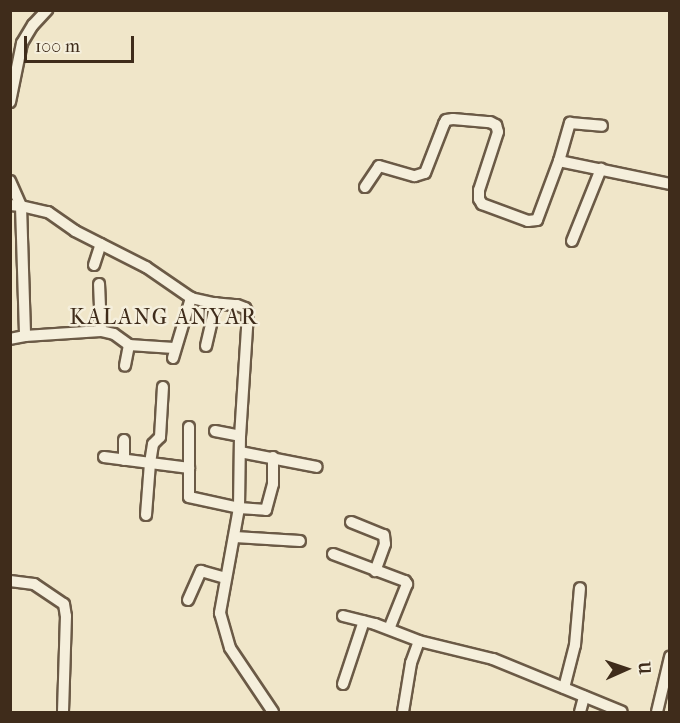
<!DOCTYPE html>
<style>
body{margin:0}
#map{position:relative;width:680px;height:723px;overflow:hidden;background:#f0e6c9;font-family:"IM FELL French Canon",serif}
div>[style]{position:absolute}
.roads{filter:drop-shadow(2px 0 #6b5a46) drop-shadow(-2px 0 #6b5a46) drop-shadow(0 2px #6b5a46) drop-shadow(0 -2px #6b5a46)}
.minor>*{height:10px;margin:-5px;padding:0 5px;transform-origin:5px;border-radius:5px;background:#f5efdc}
span{translate:-50% -50%;white-space:nowrap;text-align:center;line-height:1.15;-webkit-text-stroke:5px #f5efdc;paint-order:stroke}
.quarter-label{font-size:22px;color:#3f2c1b;letter-spacing:1.5px}
.frame{position:absolute;inset:0;border:12px solid #3f2c1b;pointer-events:none}
.north{position:absolute;left:596px;top:639px;width:60px;height:60px;-webkit-text-stroke:4px #f5efdc;paint-order:stroke;rotate:87deg;font-size:16px;font-weight:700;line-height:24px;text-align:center;color:#3f2c1b}
.north::after{content:'';display:block;margin:auto;width:21px;height:27px;background:#3f2c1b;clip-path:polygon(50% 0,100% 100%,50% 72%,0 100%)}
.scale{position:absolute;left:24px;top:36px;width:110px;height:27px;box-sizing:border-box;border:3px solid #3f2c1b;border-top:0;padding-left:8px;font-size:18px;line-height:21px;white-space:nowrap;color:#3f2c1b;-webkit-text-stroke:4px #f5efdc;paint-order:stroke}
</style>
<div id="map">
<div class="roads">
<div class="minor">
<i style="left:10px;top:102px;width:60px;rotate:-78.5deg"></i>
<i style="left:22px;top:43px;width:21px;rotate:-59deg"></i>
<i style="left:33px;top:25px;width:21px;rotate:-47deg"></i>
<i style="left:559px;top:161px;width:40px;rotate:-74deg"></i>
<i style="left:570px;top:123px;width:32px;rotate:5deg"></i>
<i style="left:10px;top:181px;width:27px;rotate:66deg"></i>
<i style="left:21px;top:206px;width:28px;rotate:13deg"></i>
<i style="left:48px;top:212px;width:33px;rotate:35deg"></i>
<i style="left:75px;top:231px;width:80px;rotate:26.9deg"></i>
<i style="left:146px;top:267px;width:55px;rotate:34.6deg"></i>
<i style="left:191px;top:298px;width:22px;rotate:13deg"></i>
<i style="left:212px;top:303px;width:25px;rotate:5deg"></i>
<i style="left:237px;top:305px;width:9px;rotate:21deg"></i>
<i style="left:245px;top:308px;width:6px;rotate:59deg"></i>
<i style="left:248px;top:313px;width:123px;rotate:93.7deg"></i>
<i style="left:240px;top:436px;width:72px;rotate:90.8deg"></i>
<i style="left:239px;top:508px;width:107px;rotate:100.3deg"></i>
<i style="left:220px;top:613px;width:36px;rotate:74deg"></i>
<i style="left:230px;top:648px;width:77px;rotate:56.1deg"></i>
<i style="left:365px;top:187px;width:25px;rotate:-56deg"></i>
<i style="left:379px;top:166px;width:37px;rotate:16deg"></i>
<i style="left:415px;top:176px;width:10px;rotate:-17deg"></i>
<i style="left:425px;top:173px;width:53px;rotate:-68.8deg"></i>
<i style="left:444px;top:124px;width:4px;rotate:-63deg"></i>
<i style="left:446px;top:120px;width:7px;rotate:-8deg"></i>
<i style="left:453px;top:119px;width:37px;rotate:5deg"></i>
<i style="left:490px;top:122px;width:7px;rotate:27deg"></i>
<i style="left:496px;top:125px;width:7px;rotate:74deg"></i>
<i style="left:498px;top:132px;width:61px;rotate:108.1deg"></i>
<i style="left:479px;top:190px;width:9px;rotate:90deg"></i>
<i style="left:479px;top:199px;width:6px;rotate:59deg"></i>
<i style="left:482px;top:204px;width:49px;rotate:20.3deg"></i>
<i style="left:528px;top:221px;width:9px;rotate:-6deg"></i>
<i style="left:537px;top:220px;width:63px;rotate:-69.6deg"></i>
<i style="left:559px;top:161px;width:113px;rotate:11.7deg"></i>
<i style="left:10px;top:205px;width:11px;rotate:5deg"></i>
<i style="left:21px;top:206px;width:130px;rotate:88.2deg"></i>
<i style="left:25px;top:336px;width:15px;rotate:169deg"></i>
<i style="left:572px;top:241px;width:78px;rotate:-68.1deg"></i>
<i style="left:94px;top:265px;width:22px;rotate:-72deg"></i>
<i style="left:101px;top:331px;width:13px;rotate:13deg"></i>
<i style="left:114px;top:334px;width:19px;rotate:36deg"></i>
<i style="left:129px;top:345px;width:21px;rotate:101deg"></i>
<i style="left:25px;top:336px;width:76px;rotate:-3.8deg"></i>
<i style="left:101px;top:331px;width:47px;rotate:-92.4deg"></i>
<i style="left:129px;top:345px;width:45px;rotate:3.8deg"></i>
<i style="left:206px;top:346px;width:44px;rotate:-76.9deg"></i>
<i style="left:173px;top:358px;width:63px;rotate:-73.3deg"></i>
<i style="left:189px;top:427px;width:70px;rotate:90deg"></i>
<i style="left:189px;top:497px;width:51px;rotate:12.4deg"></i>
<i style="left:239px;top:508px;width:27px;rotate:4deg"></i>
<i style="left:266px;top:510px;width:27px;rotate:-75deg"></i>
<i style="left:273px;top:484px;width:27px;rotate:-90deg"></i>
<i style="left:215px;top:431px;width:25px;rotate:11deg"></i>
<i style="left:124px;top:440px;width:20px;rotate:90deg"></i>
<i style="left:240px;top:452px;width:78px;rotate:11deg"></i>
<i style="left:104px;top:457px;width:86px;rotate:7.4deg"></i>
<i style="left:146px;top:515px;width:52px;rotate:-85.6deg"></i>
<i style="left:150px;top:463px;width:19px;rotate:-81deg"></i>
<i style="left:153px;top:444px;width:10px;rotate:-45deg"></i>
<i style="left:160px;top:437px;width:50px;rotate:-86.6deg"></i>
<i style="left:351px;top:522px;width:35px;rotate:22deg"></i>
<i style="left:384px;top:535px;width:9px;rotate:84deg"></i>
<i style="left:385px;top:544px;width:29px;rotate:110deg"></i>
<i style="left:235px;top:537px;width:65px;rotate:3.5deg"></i>
<i style="left:333px;top:554px;width:77px;rotate:20.6deg"></i>
<i style="left:405px;top:581px;width:4px;rotate:56deg"></i>
<i style="left:407px;top:584px;width:48px;rotate:111.8deg"></i>
<i style="left:10px;top:581px;width:24px;rotate:7deg"></i>
<i style="left:34px;top:584px;width:36px;rotate:34deg"></i>
<i style="left:64px;top:604px;width:12px;rotate:81deg"></i>
<i style="left:66px;top:616px;width:96px;rotate:91.8deg"></i>
<i style="left:188px;top:600px;width:32px;rotate:-66deg"></i>
<i style="left:201px;top:571px;width:25px;rotate:16deg"></i>
<i style="left:343px;top:616px;width:33px;rotate:14deg"></i>
<i style="left:375px;top:624px;width:47px;rotate:21.1deg"></i>
<i style="left:343px;top:684px;width:66px;rotate:-71.6deg"></i>
<i style="left:564px;top:688px;width:44px;rotate:-75.7deg"></i>
<i style="left:575px;top:645px;width:57px;rotate:-85deg"></i>
<i style="left:403px;top:712px;width:50px;rotate:-80.7deg"></i>
<i style="left:411px;top:663px;width:23px;rotate:-70deg"></i>
<i style="left:419px;top:641px;width:76px;rotate:13.7deg"></i>
<i style="left:493px;top:659px;width:139px;rotate:22.3deg"></i>
<i style="left:580px;top:712px;width:16px;rotate:-75deg"></i>
<i style="left:657px;top:712px;width:57px;rotate:-76.7deg"></i>
</div>
</div>
<div class="quarter-label">
<span style="left:164px;top:318px">KALANG ANYAR</span>
</div>
<div class="frame"></div>
<div class="north">U</div>
<div class="scale">100 m</div>
</div>
